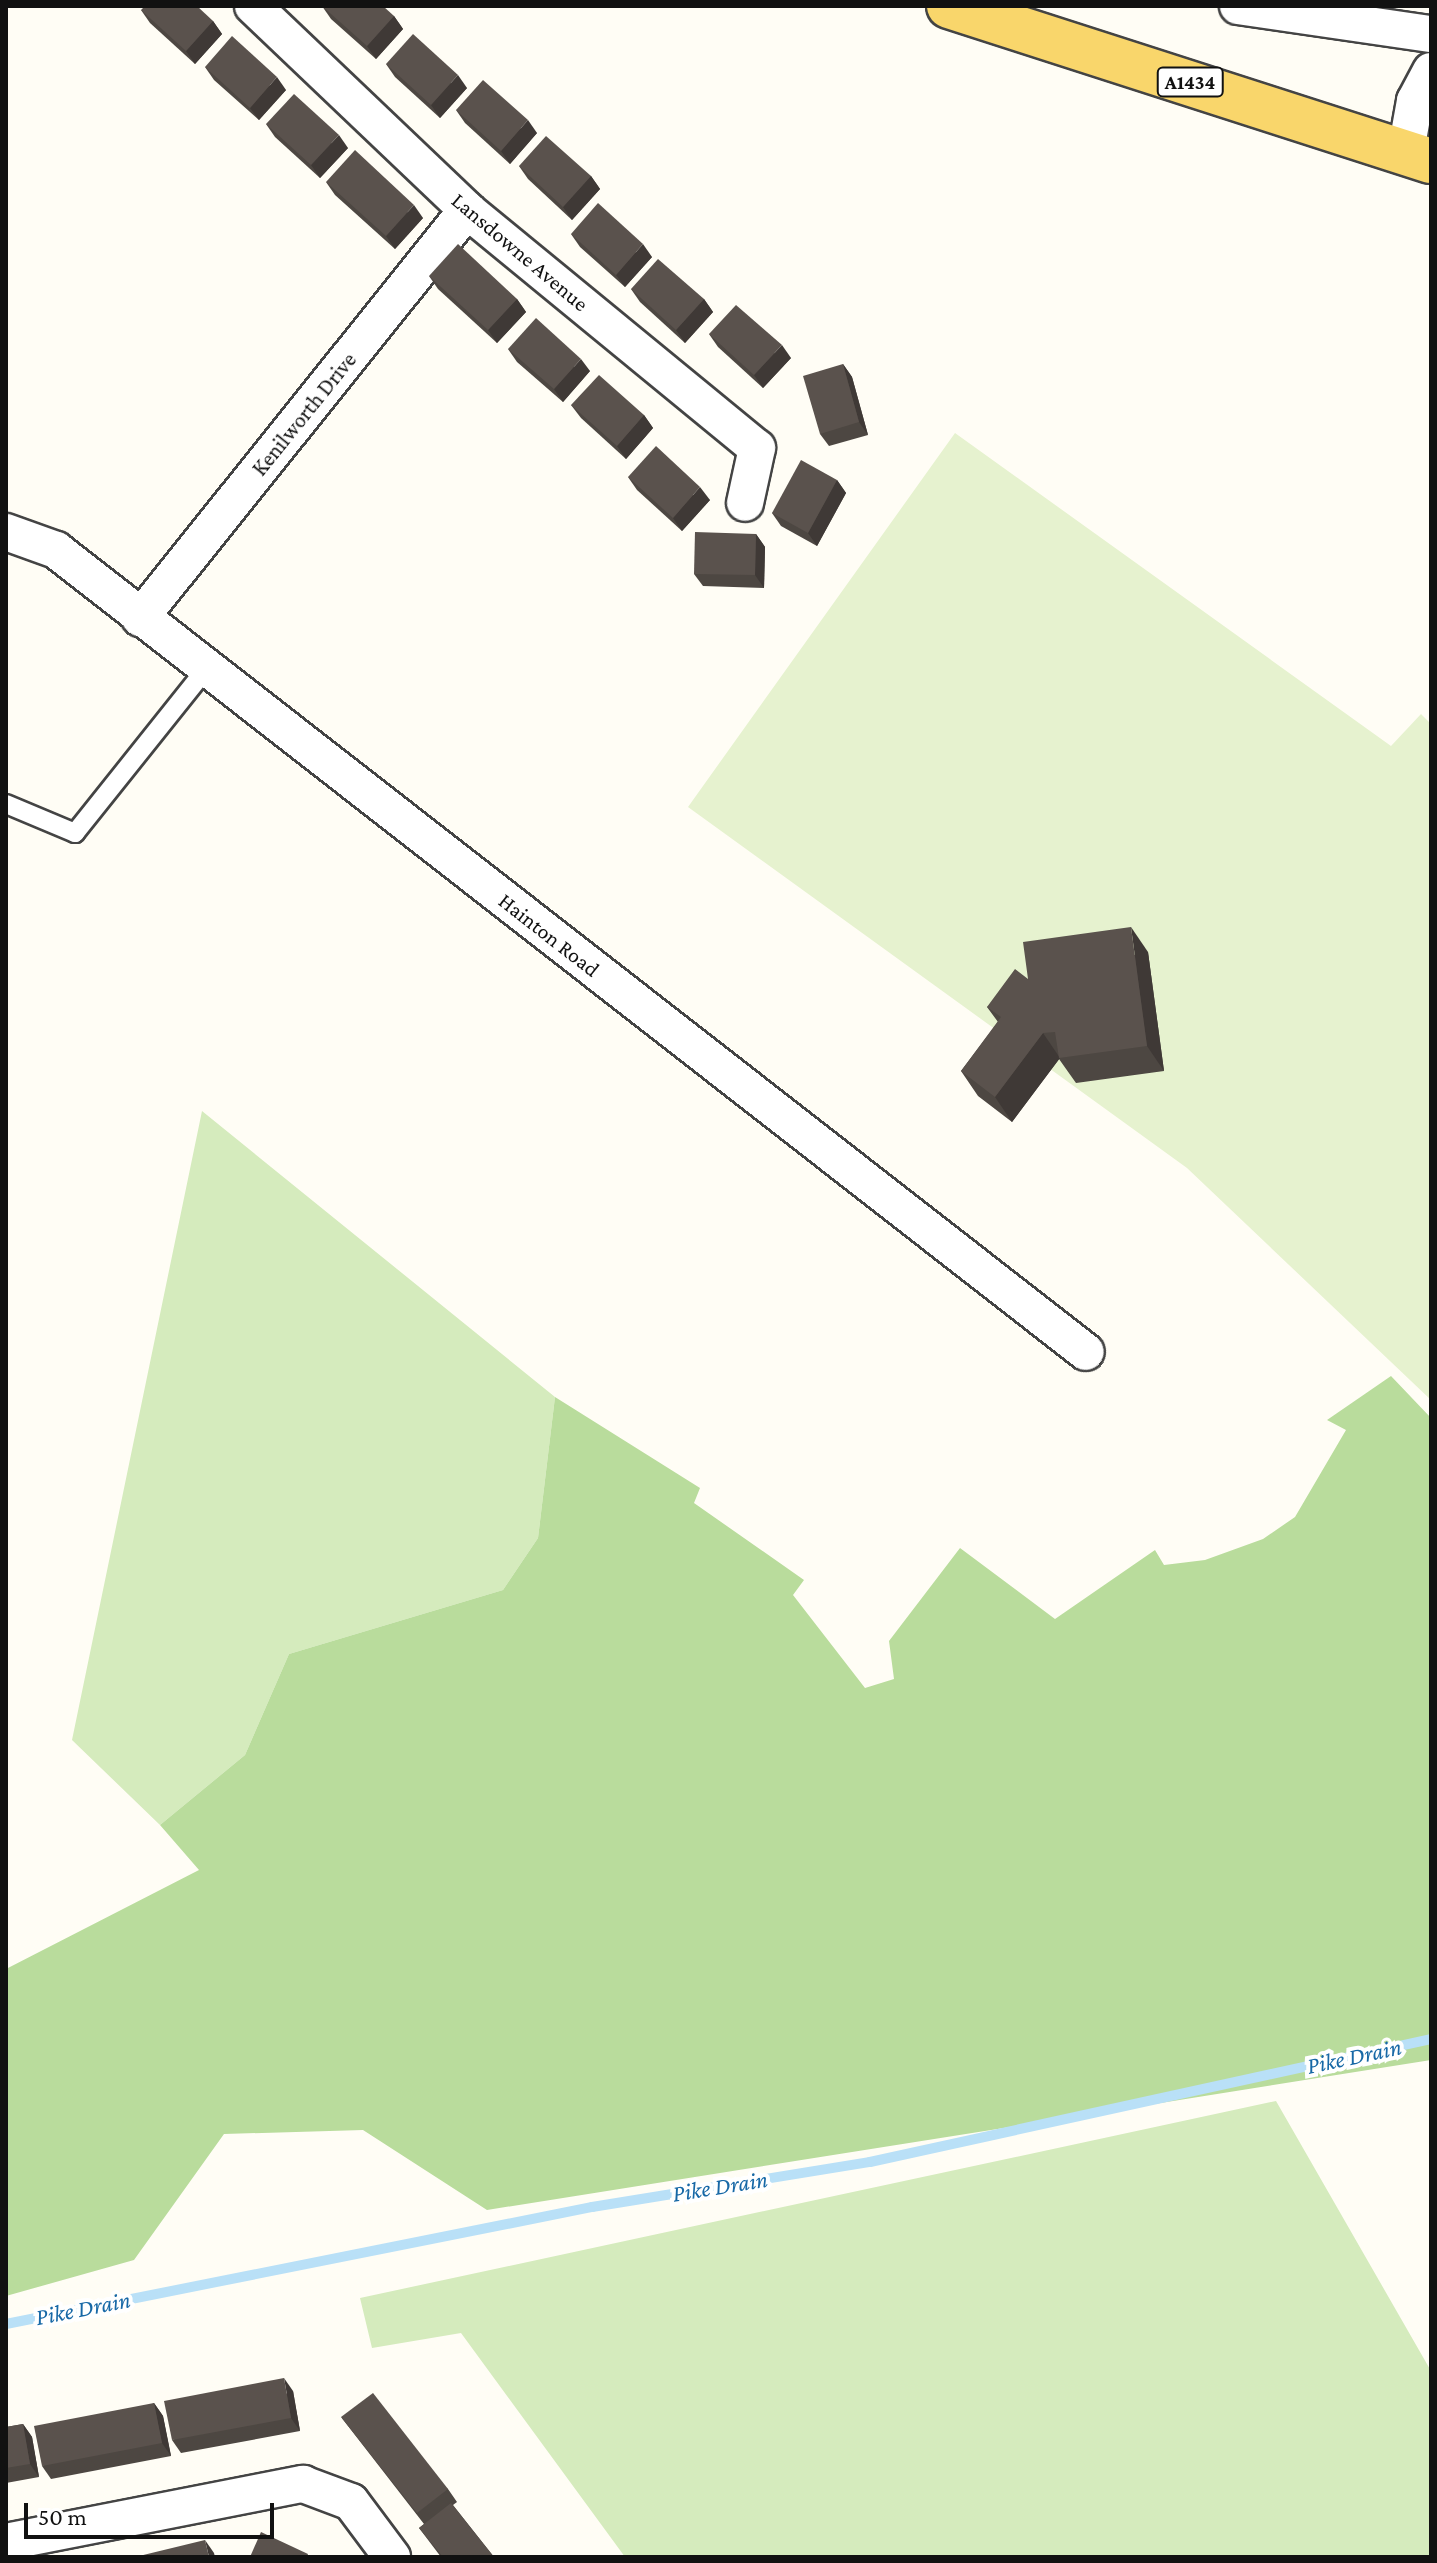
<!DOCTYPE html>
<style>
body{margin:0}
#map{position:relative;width:1437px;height:2563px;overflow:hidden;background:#fffdf5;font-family:"Crimson Pro",serif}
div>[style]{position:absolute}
.green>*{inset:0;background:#d5ebbd}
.forest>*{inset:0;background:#b9dc9c}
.pitch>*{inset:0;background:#e6f2cf}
.stream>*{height:10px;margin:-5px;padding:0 5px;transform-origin:5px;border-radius:5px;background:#b9e0f7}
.roads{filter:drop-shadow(2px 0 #444) drop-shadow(-2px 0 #444) drop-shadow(0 2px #444) drop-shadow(0 -2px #444)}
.lane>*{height:18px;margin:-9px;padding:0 9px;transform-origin:9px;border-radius:9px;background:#fff}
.street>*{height:36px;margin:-18px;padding:0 18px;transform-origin:18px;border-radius:18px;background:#fff}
.primary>*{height:44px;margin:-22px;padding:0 22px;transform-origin:22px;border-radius:22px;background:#f9d66b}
.wall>*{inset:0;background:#4d4742}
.shaded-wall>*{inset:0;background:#3f3936}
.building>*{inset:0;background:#5a524d}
span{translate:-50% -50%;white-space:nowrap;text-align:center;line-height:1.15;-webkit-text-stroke:8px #fff;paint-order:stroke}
.shield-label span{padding:2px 6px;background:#fff;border:2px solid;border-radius:6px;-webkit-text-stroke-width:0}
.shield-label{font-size:20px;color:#111;font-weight:700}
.street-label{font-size:22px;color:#111}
.water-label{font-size:24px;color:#1768a6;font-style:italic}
.frame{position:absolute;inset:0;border:8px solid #111;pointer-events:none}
.scale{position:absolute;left:24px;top:2503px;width:250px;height:36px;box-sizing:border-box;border:4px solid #111;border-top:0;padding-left:10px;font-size:24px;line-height:28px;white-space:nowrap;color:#111;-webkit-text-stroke:6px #fff;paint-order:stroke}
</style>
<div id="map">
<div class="green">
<i style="clip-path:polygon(202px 1111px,555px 1397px,538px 1538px,503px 1590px,289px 1654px,245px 1755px,160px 1825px,72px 1740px)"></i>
<i style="clip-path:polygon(1276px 2101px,1431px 2371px,1431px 2557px,625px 2557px,461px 2333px,372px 2348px,360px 2298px)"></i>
</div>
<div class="forest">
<i style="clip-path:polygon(1391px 1376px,1431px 1418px,1431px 2060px,487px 2210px,363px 2130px,224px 2134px,134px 2260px,6px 2296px,6px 1969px,199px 1870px,160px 1825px,245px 1755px,289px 1654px,503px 1590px,538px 1538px,555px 1397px,700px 1488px,694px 1503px,804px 1580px,793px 1595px,865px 1688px,894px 1679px,889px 1641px,960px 1548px,1055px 1619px,1155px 1550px,1164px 1565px,1205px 1560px,1263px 1539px,1295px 1517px,1346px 1430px,1327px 1420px)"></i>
</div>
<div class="pitch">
<i style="clip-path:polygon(955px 433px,1391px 746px,1421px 714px,1431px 724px,1431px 1400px,1187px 1168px,688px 807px)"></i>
</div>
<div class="stream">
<i style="left:6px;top:2324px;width:598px;rotate:-11.29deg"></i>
<i style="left:592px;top:2207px;width:282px;rotate:-9.2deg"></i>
<i style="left:870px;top:2162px;width:574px;rotate:-12.37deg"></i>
</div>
<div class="roads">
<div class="lane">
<i style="left:6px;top:804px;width:75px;rotate:22.8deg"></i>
<i style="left:75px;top:833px;width:210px;rotate:-51.4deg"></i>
</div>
<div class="street">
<i style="left:253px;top:6px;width:296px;rotate:43.6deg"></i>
<i style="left:467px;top:210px;width:375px;rotate:39.4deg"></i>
<i style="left:757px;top:448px;width:56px;rotate:102.3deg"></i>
<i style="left:1238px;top:6px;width:195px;rotate:8.3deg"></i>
<i style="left:1406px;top:151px;width:51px;rotate:-79.8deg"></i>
<i style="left:1415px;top:101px;width:34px;rotate:-62deg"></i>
<i style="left:6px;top:532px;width:53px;rotate:19.8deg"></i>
<i style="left:56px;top:550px;width:1305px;rotate:37.91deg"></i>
<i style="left:140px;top:618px;width:523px;rotate:-51.29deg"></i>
<i style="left:6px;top:2542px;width:303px;rotate:-11.1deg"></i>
<i style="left:303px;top:2484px;width:51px;rotate:20.6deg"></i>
<i style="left:351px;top:2502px;width:69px;rotate:53.3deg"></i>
</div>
<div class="primary">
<i style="left:949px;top:6px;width:506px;rotate:17.83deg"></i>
</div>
</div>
<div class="wall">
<i style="clip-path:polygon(322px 6px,394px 16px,403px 29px,376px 59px,331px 19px)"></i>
<i style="clip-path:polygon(141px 10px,213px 21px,222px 34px,195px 64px,150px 23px)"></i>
<i style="clip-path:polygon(386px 64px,467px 88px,440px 118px,395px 77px)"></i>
<i style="clip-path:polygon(205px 67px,286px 90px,259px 120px,214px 80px)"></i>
<i style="clip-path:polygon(456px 110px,537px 133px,510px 164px,465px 123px)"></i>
<i style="clip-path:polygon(266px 124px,348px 148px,320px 178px,275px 137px)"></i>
<i style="clip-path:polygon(519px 166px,591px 176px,600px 189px,572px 220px,528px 179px)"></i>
<i style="clip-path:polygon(326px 182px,423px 218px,395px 249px,335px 195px)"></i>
<i style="clip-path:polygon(571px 234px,652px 257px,625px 287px,580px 247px)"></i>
<i style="clip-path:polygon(429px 276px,517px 299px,526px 312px,497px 343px,438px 289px)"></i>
<i style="clip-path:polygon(631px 289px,704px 299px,713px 312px,685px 343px,640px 302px)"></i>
<i style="clip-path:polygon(709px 334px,791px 358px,763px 388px,718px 347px)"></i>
<i style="clip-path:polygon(508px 349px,590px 371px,563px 402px,517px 362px)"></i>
<i style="clip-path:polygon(843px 364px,852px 377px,868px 435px,829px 446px,820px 434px)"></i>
<i style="clip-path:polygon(571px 405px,644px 415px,653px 428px,626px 459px,581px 418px)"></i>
<i style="clip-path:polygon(628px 477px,710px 500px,682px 531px,637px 490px)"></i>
<i style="clip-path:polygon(837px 480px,846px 493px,817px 546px,781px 526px,772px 513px)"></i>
<i style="clip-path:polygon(756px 534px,765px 547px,764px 588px,703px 586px,694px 574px)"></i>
<i style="clip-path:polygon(1148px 952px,1164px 1071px,1076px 1083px,1059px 1059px,1012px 1122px,978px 1096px,961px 1071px,998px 1022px,987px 1007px,1028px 979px)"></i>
<i style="clip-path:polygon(293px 2391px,300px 2431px,181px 2453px,172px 2440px)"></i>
<i style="clip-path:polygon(154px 2403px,163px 2416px,171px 2456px,51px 2479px,42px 2466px)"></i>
<i style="clip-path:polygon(341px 2417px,448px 2489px,457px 2502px,453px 2505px,494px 2557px,441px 2557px,419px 2528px,424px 2524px)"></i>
<i style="clip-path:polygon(23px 2424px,32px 2437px,39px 2477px,6px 2483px,6px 2427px)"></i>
</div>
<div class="shaded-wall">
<i style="clip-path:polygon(394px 16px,403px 29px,376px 59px,367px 46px)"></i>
<i style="clip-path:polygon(213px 21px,222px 34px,195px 64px,186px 51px)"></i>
<i style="clip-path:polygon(458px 75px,467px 88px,440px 118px,431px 105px)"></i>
<i style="clip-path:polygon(277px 77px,286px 90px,259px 120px,250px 108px)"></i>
<i style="clip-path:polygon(528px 120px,537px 133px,510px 164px,501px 151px)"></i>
<i style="clip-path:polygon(339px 135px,348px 148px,320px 178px,311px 165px)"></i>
<i style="clip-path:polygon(591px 176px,600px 189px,572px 220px,563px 207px)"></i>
<i style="clip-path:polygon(414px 205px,423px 218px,395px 249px,386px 236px)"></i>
<i style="clip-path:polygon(643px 244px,652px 257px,625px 287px,616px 275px)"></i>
<i style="clip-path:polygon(517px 299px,526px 312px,497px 343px,488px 330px)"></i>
<i style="clip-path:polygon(704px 299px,713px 312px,685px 343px,676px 330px)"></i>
<i style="clip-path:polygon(782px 345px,791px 358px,763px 388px,754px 375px)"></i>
<i style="clip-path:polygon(581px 359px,590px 371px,563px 402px,554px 389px)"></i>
<i style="clip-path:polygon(843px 364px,852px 377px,868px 435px,859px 422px)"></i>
<i style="clip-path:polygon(644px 415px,653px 428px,626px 459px,617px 446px)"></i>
<i style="clip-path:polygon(837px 480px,846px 493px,817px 546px,808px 533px)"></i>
<i style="clip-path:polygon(700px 487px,710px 500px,682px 531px,673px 518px)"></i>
<i style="clip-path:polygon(756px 534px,765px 547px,764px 588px,755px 575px)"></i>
<i style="clip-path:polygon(1131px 927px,1148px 952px,1164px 1071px,1147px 1046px)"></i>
<i style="clip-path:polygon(1043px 1033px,1060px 1058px,1012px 1122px,995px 1097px)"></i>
<i style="clip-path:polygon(284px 2378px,293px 2391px,300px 2431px,291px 2418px)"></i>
<i style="clip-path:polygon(154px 2403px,163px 2416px,171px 2456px,162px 2443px)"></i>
<i style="clip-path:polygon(23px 2424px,32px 2437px,39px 2477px,30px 2464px)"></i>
<i style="clip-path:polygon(205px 2540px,214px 2553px,215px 2557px,209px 2557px)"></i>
</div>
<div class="building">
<i style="clip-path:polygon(145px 6px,197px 6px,213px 21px,186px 51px,141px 10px)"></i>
<i style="clip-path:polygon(322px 6px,383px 6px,394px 16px,367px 46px)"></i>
<i style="clip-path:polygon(413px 34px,458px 75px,431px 105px,386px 64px)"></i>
<i style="clip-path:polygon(232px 36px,277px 77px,250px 108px,205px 67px)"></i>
<i style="clip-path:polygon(483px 80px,528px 120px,501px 151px,456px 110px)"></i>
<i style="clip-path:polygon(294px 94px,339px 135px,311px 165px,266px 124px)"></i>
<i style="clip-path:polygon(546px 136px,591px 176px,563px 207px,519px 166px)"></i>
<i style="clip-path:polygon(355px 150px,414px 205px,386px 236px,326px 182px)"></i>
<i style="clip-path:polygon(598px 203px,643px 244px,616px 275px,571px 234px)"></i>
<i style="clip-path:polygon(458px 244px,517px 299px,488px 330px,429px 276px)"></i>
<i style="clip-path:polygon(658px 259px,704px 299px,676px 330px,631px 289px)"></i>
<i style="clip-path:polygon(736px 305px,782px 345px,754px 375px,709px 334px)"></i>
<i style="clip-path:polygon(536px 318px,581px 359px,554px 389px,508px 349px)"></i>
<i style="clip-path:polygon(843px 364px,859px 422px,820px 434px,803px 376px)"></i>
<i style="clip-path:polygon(599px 375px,644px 415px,617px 446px,571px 405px)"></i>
<i style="clip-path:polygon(656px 446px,700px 487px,673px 518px,628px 477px)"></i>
<i style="clip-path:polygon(801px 460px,837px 480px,808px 533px,772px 513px)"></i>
<i style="clip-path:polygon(695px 532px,756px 534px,755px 575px,694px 574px)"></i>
<i style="clip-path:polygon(1131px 927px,1147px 1046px,1059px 1058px,1055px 1032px,1043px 1033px,995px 1097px,961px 1071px,1001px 1017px,987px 1007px,1015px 969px,1028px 979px,1023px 942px)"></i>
<i style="clip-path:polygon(284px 2378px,291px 2418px,172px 2440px,164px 2401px)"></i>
<i style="clip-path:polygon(373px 2393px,448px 2489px,417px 2513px,341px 2417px)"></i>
<i style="clip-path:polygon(154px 2403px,162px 2443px,42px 2466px,34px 2426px)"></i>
<i style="clip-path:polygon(23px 2424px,30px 2464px,6px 2468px,6px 2427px)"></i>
<i style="clip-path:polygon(451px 2503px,494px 2557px,443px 2557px,419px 2528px)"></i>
<i style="clip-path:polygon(261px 2532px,308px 2554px,307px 2557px,250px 2557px)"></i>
<i style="clip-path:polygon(205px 2540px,209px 2557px,135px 2557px)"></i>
</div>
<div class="shield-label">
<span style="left:1190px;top:82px">A1434</span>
</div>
<div class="street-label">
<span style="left:520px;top:252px;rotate:40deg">Lansdowne Avenue</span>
<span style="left:304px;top:414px;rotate:-51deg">Kenilworth Drive</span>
<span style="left:549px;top:935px;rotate:38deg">Hainton Road</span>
</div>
<div class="water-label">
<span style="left:1354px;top:2056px;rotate:-12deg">Pike Drain</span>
<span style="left:720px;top:2186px;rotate:-9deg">Pike Drain</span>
<span style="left:83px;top:2308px;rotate:-11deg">Pike Drain</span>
</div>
<div class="frame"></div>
<div class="scale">50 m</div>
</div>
